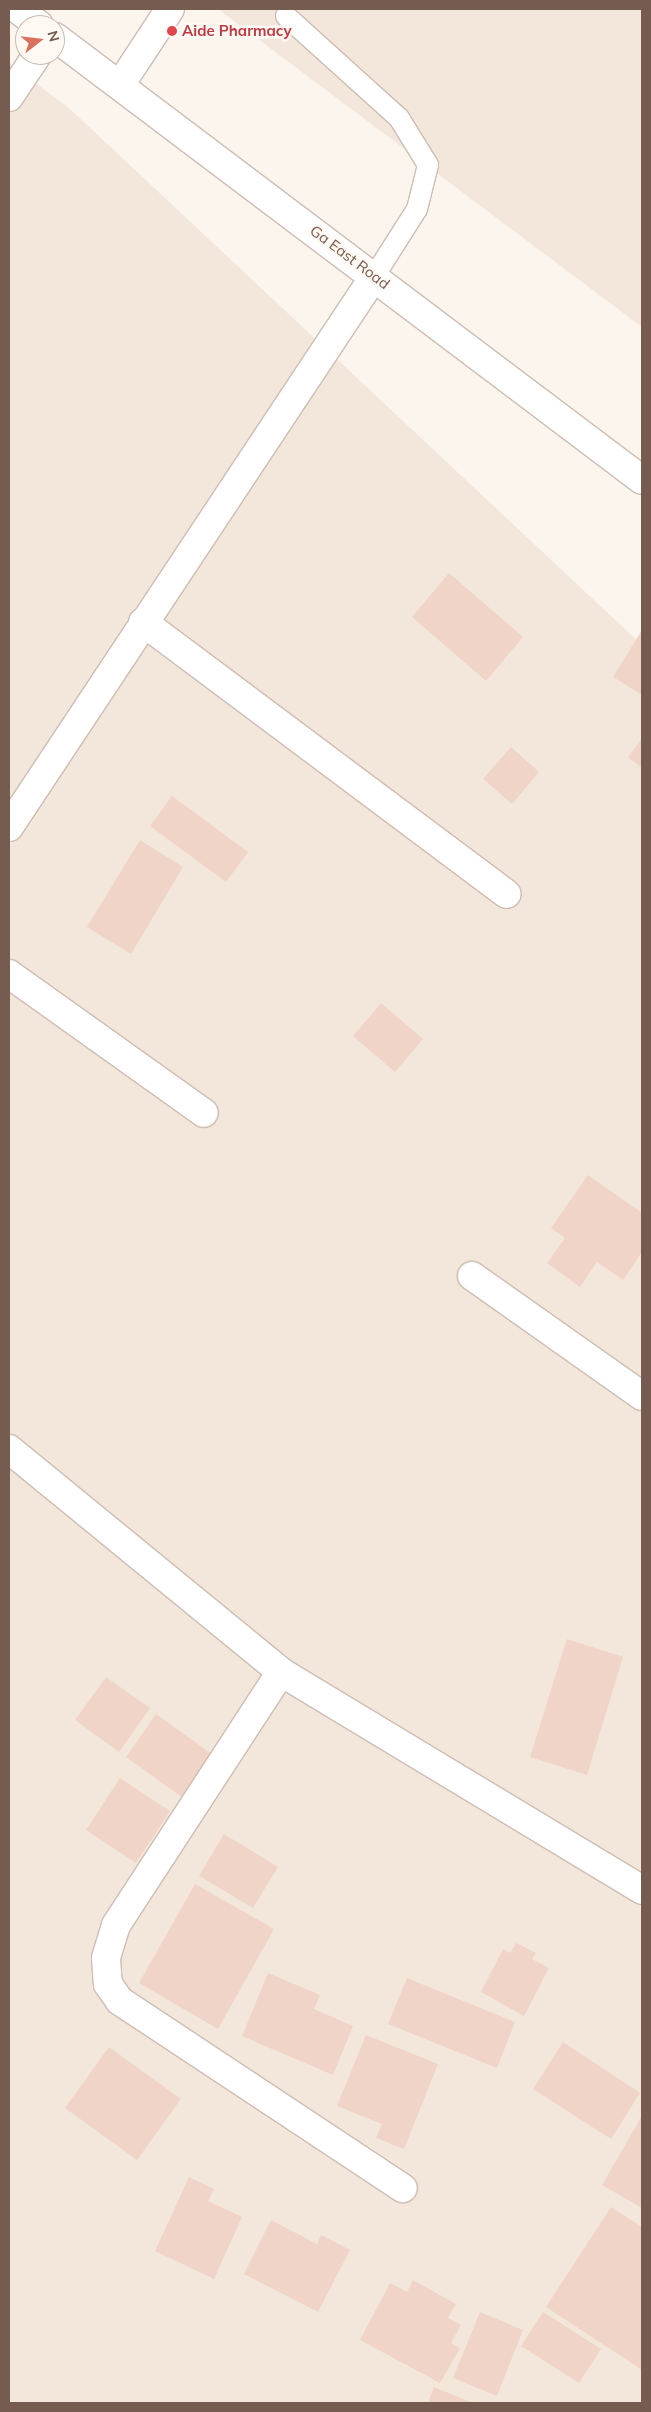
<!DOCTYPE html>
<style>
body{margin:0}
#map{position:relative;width:651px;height:2412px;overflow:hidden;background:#fbf5ed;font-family:Mulish,sans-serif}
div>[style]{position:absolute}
.residential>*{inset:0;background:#f3e7dc}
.building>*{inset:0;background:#efd4c7}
.roads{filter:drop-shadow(1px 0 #cdbdb3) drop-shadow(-1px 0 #cdbdb3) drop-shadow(0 1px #cdbdb3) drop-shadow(0 -1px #cdbdb3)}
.lane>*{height:20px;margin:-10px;padding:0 10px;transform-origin:10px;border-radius:10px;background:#fff}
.street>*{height:28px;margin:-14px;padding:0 14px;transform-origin:14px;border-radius:14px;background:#fff}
.secondary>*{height:28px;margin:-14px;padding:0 14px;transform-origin:14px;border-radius:14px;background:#fff}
.dots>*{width:14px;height:14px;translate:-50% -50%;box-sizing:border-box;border:2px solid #fef9f3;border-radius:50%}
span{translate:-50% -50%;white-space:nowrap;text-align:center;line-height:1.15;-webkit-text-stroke:5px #fef9f3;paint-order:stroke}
.health-label{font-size:15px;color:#be3a42;font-weight:700}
.left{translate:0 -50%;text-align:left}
.street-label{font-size:15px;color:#765b51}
.frame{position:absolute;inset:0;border:10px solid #765b51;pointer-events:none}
.north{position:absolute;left:15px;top:15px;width:50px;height:50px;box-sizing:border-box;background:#fef9f3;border:1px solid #c8bab2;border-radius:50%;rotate:74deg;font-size:14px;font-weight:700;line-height:20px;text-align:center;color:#765b51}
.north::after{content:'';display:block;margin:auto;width:18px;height:22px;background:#da715e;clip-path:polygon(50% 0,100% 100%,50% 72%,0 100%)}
</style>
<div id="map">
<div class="residential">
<i style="clip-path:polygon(218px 9px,642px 9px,642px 327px)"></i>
<i style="clip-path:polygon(9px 63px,70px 109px,642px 645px,642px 2403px,9px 2403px)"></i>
</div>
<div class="building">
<i style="clip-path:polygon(449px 573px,523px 637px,486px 681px,412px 617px)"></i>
<i style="clip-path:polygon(642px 630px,642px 695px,613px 677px)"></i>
<i style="clip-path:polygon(642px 739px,642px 768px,628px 757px)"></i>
<i style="clip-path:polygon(511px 747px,539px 772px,512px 804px,483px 779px)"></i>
<i style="clip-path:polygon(172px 796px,248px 852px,226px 882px,150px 826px)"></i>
<i style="clip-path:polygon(140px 840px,183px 867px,131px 954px,87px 927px)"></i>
<i style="clip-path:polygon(381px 1003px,423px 1039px,395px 1072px,353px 1036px)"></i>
<i style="clip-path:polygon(588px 1175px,642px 1213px,642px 1252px,623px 1280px,597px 1262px,580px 1287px,547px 1263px,565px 1238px,551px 1228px)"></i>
<i style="clip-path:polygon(567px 1639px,623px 1657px,587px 1775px,530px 1757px)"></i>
<i style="clip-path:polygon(106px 1677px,150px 1708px,119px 1752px,75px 1720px)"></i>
<i style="clip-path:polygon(156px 1714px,216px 1757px,186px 1800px,126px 1757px)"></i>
<i style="clip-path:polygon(120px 1778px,170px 1811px,136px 1863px,86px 1830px)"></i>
<i style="clip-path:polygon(224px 1834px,278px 1867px,253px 1908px,199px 1876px)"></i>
<i style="clip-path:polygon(195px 1884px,274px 1929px,218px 2029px,139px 1983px)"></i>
<i style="clip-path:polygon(516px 1943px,536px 1953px,532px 1959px,549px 1968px,524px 2016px,481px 1992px,503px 1949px,510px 1953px)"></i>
<i style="clip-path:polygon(268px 1973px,320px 1995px,314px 2009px,353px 2026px,333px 2075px,242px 2036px)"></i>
<i style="clip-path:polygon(407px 1978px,515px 2022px,497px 2068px,388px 2024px)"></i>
<i style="clip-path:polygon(366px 2035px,438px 2064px,404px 2149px,376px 2138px,382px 2124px,337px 2106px)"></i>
<i style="clip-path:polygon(563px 2042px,640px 2093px,611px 2139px,533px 2089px)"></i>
<i style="clip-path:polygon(109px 2047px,181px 2099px,137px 2160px,65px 2108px)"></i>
<i style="clip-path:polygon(642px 2116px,642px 2208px,602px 2185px)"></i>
<i style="clip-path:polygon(189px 2177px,214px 2189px,208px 2201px,242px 2217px,214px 2279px,155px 2251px)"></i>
<i style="clip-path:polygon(611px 2207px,642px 2227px,642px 2370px,546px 2307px)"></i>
<i style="clip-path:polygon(271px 2220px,317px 2244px,321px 2235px,350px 2250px,318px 2312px,244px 2274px)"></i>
<i style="clip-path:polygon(413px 2280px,456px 2304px,448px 2318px,461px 2325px,451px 2343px,460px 2348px,440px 2383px,360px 2340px,390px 2283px,407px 2292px)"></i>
<i style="clip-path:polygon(480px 2312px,523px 2330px,497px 2396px,453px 2378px)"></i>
<i style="clip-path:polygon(543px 2312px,601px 2349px,579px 2383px,521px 2346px)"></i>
<i style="clip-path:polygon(434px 2387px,473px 2403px,428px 2403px)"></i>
</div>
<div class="roads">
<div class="lane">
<i style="left:286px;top:16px;width:152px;rotate:42.1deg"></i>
<i style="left:399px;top:118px;width:55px;rotate:58.3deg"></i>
<i style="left:428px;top:165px;width:45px;rotate:104deg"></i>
<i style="left:417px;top:209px;width:78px;rotate:122.5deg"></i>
</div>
<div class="street">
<i style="left:120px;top:85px;width:91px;rotate:-56.7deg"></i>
<i style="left:9px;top:97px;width:50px;rotate:-56.3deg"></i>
<i style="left:143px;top:622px;width:454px;rotate:36.8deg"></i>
<i style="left:9px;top:827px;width:662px;rotate:-56.45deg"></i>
<i style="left:9px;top:974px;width:239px;rotate:35.5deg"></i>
<i style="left:472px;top:1276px;width:208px;rotate:35.2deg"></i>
<i style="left:9px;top:1449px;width:352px;rotate:39.3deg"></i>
<i style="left:281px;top:1672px;width:422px;rotate:31.1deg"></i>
<i style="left:281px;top:1672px;width:302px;rotate:123.1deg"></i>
<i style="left:116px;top:1925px;width:34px;rotate:107deg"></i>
<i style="left:106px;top:1958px;width:26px;rotate:86deg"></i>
<i style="left:108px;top:1984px;width:21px;rotate:55deg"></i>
<i style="left:120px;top:2001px;width:339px;rotate:33.5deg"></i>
</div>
<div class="secondary">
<i style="left:17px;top:9px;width:27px;rotate:36deg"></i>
<i style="left:55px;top:37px;width:735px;rotate:37.04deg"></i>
</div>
</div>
<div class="dots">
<i style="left:172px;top:31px;background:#e0444e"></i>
</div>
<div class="health-label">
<span class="left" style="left:182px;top:31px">Aide Pharmacy</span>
</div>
<div class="street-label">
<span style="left:350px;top:257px;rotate:37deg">Ga East Road</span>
</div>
<div class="frame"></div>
<div class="north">N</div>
</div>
